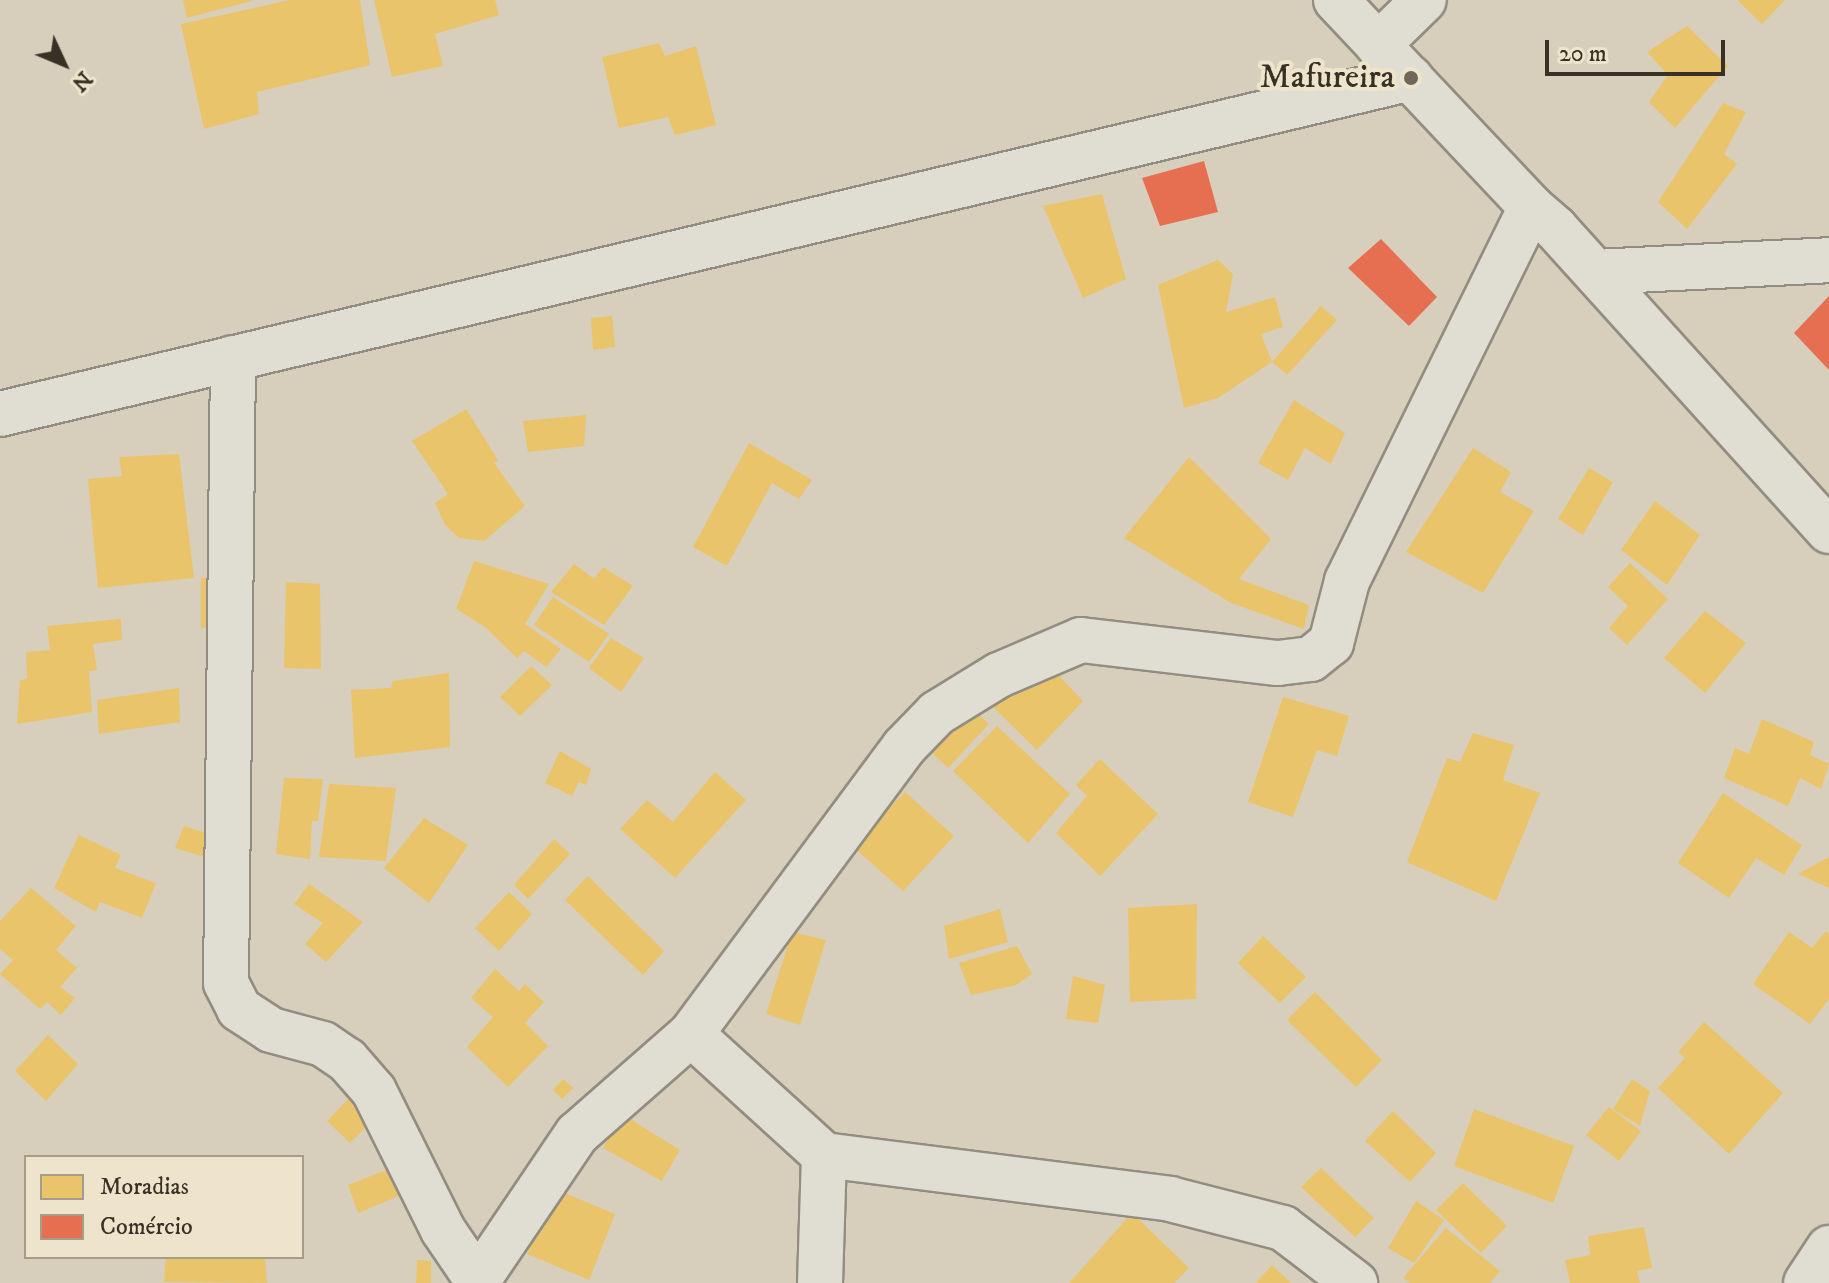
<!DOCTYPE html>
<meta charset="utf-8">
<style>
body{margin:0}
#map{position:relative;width:1829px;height:1283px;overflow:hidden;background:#d7cfbb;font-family:"IM FELL DW Pica",serif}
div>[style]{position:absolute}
.homes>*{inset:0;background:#e9c46a}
.shops>*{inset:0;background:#e76f51}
.roads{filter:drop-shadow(2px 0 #938d81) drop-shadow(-2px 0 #938d81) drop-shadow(0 2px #938d81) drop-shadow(0 -2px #938d81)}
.street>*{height:44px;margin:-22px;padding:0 22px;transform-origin:22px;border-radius:22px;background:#e0ddd2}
.secondary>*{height:44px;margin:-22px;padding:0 22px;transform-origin:22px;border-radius:22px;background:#e0ddd2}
.dots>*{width:22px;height:22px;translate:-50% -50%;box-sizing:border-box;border:4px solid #ede4cb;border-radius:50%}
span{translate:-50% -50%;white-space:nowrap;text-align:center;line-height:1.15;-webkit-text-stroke:8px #ede4cb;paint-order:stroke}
.poi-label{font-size:34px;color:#393126}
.right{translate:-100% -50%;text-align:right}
.legend{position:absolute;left:24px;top:1155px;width:280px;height:104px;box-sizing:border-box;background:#ede4cb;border:2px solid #a59c89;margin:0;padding:10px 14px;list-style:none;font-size:24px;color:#393126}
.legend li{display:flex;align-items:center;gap:16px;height:40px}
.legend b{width:40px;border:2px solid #a59c89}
.north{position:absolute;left:24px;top:24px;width:80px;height:80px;-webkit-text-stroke:6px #ede4cb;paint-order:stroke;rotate:134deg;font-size:22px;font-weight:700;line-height:32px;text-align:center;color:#393126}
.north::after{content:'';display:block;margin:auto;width:28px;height:36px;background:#393126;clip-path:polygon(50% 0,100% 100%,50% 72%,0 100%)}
.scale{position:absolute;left:1545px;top:40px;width:180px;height:36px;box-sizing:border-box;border:4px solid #393126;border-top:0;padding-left:10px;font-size:24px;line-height:28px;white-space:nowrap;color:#393126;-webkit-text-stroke:6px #ede4cb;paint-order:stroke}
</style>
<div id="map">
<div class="homes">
<i style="clip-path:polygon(183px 0,252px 0,252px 1px,187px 18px)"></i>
<i style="clip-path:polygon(290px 0,360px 0,370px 65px,257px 92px,259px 114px,204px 129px,181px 24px)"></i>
<i style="clip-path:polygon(374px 0,495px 0,499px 15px,435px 34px,443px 66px,392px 77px)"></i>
<i style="clip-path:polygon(1737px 0,1785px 0,1762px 24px)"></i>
<i style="clip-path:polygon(1687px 26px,1728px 66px,1675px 128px,1649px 102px,1668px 75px,1647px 52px)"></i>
<i style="clip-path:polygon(659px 43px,665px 56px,696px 46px,716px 125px,675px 135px,668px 117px,619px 128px,602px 57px)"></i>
<i style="clip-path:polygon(1723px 103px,1746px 112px,1724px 154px,1737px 164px,1687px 229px,1658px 202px)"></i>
<i style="clip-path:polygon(1102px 194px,1126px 279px,1083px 298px,1043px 206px)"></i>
<i style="clip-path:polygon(1218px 260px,1233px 274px,1226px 312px,1275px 297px,1283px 327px,1261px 334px,1272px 362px,1218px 398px,1184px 408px,1158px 285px)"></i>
<i style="clip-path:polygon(1321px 306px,1337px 320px,1287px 375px,1272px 362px)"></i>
<i style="clip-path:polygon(612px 316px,615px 347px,593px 350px,591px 318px)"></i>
<i style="clip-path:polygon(1294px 400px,1345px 433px,1331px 464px,1305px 448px,1288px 480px,1258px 463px)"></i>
<i style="clip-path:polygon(466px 409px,498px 460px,494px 463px,525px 506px,484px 541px,459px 538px,445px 525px,435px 503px,448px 494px,412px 441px)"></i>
<i style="clip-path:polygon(586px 415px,584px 446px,528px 452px,523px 421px)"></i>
<i style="clip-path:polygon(749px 443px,812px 480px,799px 499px,772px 483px,727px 566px,693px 547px)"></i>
<i style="clip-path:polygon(1473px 448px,1511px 472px,1500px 492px,1534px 511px,1483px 593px,1406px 552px)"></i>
<i style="clip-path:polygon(179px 454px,194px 578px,98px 588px,88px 479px,122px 476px,119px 457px)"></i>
<i style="clip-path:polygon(1189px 457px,1271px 539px,1239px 579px,1309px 605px,1304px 629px,1231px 603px,1124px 538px)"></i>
<i style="clip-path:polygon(1589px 468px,1613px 482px,1583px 535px,1558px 519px)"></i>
<i style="clip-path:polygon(1655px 501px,1700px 535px,1667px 585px,1621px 550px)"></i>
<i style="clip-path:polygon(474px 561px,549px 584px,525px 624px,561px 649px,546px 667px,524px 651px,517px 658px,485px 627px,456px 609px)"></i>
<i style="clip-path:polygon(1630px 563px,1668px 599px,1627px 645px,1609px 628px,1628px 606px,1608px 587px)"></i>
<i style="clip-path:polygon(574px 564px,594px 579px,603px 567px,633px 586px,604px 625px,551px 592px)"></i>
<i style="clip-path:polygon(226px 576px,225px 627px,201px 628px,201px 578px)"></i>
<i style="clip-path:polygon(286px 582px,320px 584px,321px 669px,284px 668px)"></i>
<i style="clip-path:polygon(553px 597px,609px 634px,589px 662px,534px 625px)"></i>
<i style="clip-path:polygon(1705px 611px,1746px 643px,1705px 693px,1664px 658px)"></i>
<i style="clip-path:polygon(121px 619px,122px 640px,93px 644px,97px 670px,89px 671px,92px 712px,17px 724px,20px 680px,27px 679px,26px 652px,50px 650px,47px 626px)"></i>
<i style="clip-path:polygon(611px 638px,644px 658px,621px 692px,589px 668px)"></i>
<i style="clip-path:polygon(1046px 662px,1083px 701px,1037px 750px,989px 703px)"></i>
<i style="clip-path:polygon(531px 666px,552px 685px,520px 716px,500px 697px)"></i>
<i style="clip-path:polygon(449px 673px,450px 747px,355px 758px,351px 690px,391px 688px,393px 681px)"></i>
<i style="clip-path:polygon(179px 688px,180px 722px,99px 734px,97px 700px)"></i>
<i style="clip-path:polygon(1283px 697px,1349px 716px,1337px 756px,1317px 750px,1293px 817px,1248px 802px)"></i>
<i style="clip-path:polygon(965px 701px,989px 724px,948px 768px,922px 743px)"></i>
<i style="clip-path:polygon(1762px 719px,1814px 742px,1810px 755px,1829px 764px,1821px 789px,1800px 778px,1788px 806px,1724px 778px,1735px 748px,1749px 754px)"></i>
<i style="clip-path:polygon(997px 726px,1070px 794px,1028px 843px,953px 771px)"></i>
<i style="clip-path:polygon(1473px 733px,1514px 745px,1503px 780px,1540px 793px,1496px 901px,1407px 862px,1447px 758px,1460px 762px)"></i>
<i style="clip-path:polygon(560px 751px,591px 769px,586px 785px,579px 782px,572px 796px,545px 783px)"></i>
<i style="clip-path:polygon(1100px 759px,1158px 814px,1100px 876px,1056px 833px,1087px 796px,1076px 785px)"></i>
<i style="clip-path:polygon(715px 772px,746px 800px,675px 878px,620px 829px,647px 800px,673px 822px)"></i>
<i style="clip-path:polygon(284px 778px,323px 779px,318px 821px,312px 821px,310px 859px,276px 854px)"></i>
<i style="clip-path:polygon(329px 784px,396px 788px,386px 861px,319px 857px)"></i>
<i style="clip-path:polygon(905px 792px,954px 836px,903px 891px,852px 846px)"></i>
<i style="clip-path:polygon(1723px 793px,1802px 845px,1784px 875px,1756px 858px,1729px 898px,1678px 863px)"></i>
<i style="clip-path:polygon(424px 818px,468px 845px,429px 903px,384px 868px)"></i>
<i style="clip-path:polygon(184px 826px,215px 836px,208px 858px,175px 848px)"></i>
<i style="clip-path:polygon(79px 835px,121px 855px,115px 868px,156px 883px,142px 918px,100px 902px,96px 912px,54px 888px)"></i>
<i style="clip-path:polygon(554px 839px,570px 854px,528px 899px,514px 885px)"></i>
<i style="clip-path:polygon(1829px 857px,1829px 888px,1798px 874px)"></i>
<i style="clip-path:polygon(588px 876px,664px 951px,643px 975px,565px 900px)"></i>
<i style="clip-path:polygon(309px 884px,363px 922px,326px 962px,305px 944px,323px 923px,294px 904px)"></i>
<i style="clip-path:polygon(31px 888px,76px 926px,56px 950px,77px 968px,60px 987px,75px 998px,61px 1015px,47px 1002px,40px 1009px,0 974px,13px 960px,0 949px,0 921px)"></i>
<i style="clip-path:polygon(509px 892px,532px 914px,499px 951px,475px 928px)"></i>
<i style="clip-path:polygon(1197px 904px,1196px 999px,1130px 1002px,1128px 908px)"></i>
<i style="clip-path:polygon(1000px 909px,1008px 942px,949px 959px,944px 926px)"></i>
<i style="clip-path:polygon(1826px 931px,1829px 934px,1829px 999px,1810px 1024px,1753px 984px,1789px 932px,1812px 948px)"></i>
<i style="clip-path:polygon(792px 932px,826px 940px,800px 1025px,766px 1014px)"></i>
<i style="clip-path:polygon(1263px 936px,1306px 977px,1280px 1003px,1238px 963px)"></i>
<i style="clip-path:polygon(1017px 946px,1032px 974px,1016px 985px,971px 995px,959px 963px)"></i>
<i style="clip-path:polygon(495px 969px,519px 991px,525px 984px,544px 1002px,525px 1023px,548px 1046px,508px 1087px,467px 1047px,493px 1017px,471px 998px)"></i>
<i style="clip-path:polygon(1073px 976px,1105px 985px,1098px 1023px,1066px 1019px)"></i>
<i style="clip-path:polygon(1315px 992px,1382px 1060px,1356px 1087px,1287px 1020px)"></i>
<i style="clip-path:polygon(1704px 1022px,1783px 1093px,1729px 1154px,1658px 1088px,1685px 1058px,1678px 1052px)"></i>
<i style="clip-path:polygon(48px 1035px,78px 1064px,46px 1101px,15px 1071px)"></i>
<i style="clip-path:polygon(563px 1079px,573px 1088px,562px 1099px,553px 1090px)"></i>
<i style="clip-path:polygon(1632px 1079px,1650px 1091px,1640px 1126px,1613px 1109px)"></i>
<i style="clip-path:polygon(354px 1093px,377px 1116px,350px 1143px,327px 1121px)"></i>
<i style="clip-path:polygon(1609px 1107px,1641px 1131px,1619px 1161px,1586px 1135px)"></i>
<i style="clip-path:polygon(1474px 1109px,1574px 1146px,1553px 1203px,1454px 1166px)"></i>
<i style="clip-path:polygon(1393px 1111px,1436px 1153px,1410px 1182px,1365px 1141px)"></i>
<i style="clip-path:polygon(622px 1114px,680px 1150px,662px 1181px,603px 1148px)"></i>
<i style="clip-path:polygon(404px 1163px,413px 1190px,358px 1213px,348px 1185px)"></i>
<i style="clip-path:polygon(1321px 1168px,1374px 1218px,1355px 1237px,1301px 1187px)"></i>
<i style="clip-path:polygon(1463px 1183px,1507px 1226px,1481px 1253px,1436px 1210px)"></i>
<i style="clip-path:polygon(555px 1189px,615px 1214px,589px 1280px,527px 1254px)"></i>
<i style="clip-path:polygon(1416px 1201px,1444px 1220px,1414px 1263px,1388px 1248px)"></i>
<i style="clip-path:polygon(1132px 1213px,1189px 1268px,1174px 1283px,1069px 1283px)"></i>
<i style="clip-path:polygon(1644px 1227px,1652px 1268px,1637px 1271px,1640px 1283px,1570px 1283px,1565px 1260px,1590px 1255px,1588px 1236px)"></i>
<i style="clip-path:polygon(1446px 1228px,1500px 1271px,1490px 1283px,1410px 1283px,1403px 1278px)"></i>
<i style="clip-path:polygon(166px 1257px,265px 1257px,267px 1283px,164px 1282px)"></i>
<i style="clip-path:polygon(417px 1260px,431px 1261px,431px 1283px,416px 1283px)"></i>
<i style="clip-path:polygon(1272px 1265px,1291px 1283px,1256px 1283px)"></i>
</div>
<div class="shops">
<i style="clip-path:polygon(1204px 161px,1218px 212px,1160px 226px,1142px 178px)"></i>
<i style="clip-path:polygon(1381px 239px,1437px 297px,1409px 326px,1348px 268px)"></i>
<i style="clip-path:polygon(1829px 296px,1829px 370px,1794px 333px)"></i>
</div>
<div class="roads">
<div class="street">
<i style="left:1378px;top:45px;width:64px;rotate:-44.4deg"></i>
<i style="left:1596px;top:272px;width:233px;rotate:-2.9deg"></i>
<i style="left:233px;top:358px;width:625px;rotate:90.64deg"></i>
<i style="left:226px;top:983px;width:29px;rotate:63deg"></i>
<i style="left:239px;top:1009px;width:38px;rotate:33deg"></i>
<i style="left:271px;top:1030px;width:54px;rotate:15.1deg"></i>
<i style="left:323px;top:1044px;width:29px;rotate:34deg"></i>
<i style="left:347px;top:1060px;width:41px;rotate:48.9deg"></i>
<i style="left:374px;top:1091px;width:155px;rotate:63.6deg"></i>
<i style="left:443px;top:1230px;width:60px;rotate:55.8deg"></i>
<i style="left:0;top:414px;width:1450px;rotate:-13.39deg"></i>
<i style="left:691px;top:1034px;width:180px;rotate:42.3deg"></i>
<i style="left:824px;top:1155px;width:349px;rotate:7.2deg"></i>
<i style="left:1170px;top:1199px;width:117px;rotate:14.4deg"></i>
<i style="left:1283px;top:1228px;width:91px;rotate:37.4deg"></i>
<i style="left:476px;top:1283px;width:180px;rotate:-55.9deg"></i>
<i style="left:577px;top:1134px;width:152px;rotate:-41.3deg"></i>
<i style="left:691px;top:1034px;width:357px;rotate:-53.4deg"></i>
<i style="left:904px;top:747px;width:47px;rotate:-45.9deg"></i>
<i style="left:937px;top:713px;width:73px;rotate:-31.5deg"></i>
<i style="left:999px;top:675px;width:89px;rotate:-23.1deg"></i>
<i style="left:1081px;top:640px;width:198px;rotate:6.7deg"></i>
<i style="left:1278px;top:663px;width:33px;rotate:-7deg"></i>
<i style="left:1311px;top:659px;width:26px;rotate:-39deg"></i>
<i style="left:1331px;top:643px;width:64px;rotate:-75.5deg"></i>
<i style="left:1347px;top:581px;width:417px;rotate:-63.8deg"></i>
<i style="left:820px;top:1283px;width:128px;rotate:-88.2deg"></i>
<i style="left:1806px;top:1283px;width:42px;rotate:-56.7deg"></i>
</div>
<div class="secondary">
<i style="left:1336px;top:0;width:284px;rotate:46.7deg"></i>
<i style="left:1531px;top:207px;width:33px;rotate:41deg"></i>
<i style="left:1556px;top:229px;width:407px;rotate:47.9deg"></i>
</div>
</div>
<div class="dots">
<i style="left:1411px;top:78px;background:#70685a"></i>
</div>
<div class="poi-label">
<span class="right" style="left:1395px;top:78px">Mafureira</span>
</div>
<ul class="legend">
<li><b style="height:22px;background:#e9c46a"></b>Moradias</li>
<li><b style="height:22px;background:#e76f51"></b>Comércio</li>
</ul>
<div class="north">N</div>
<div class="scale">20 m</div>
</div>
